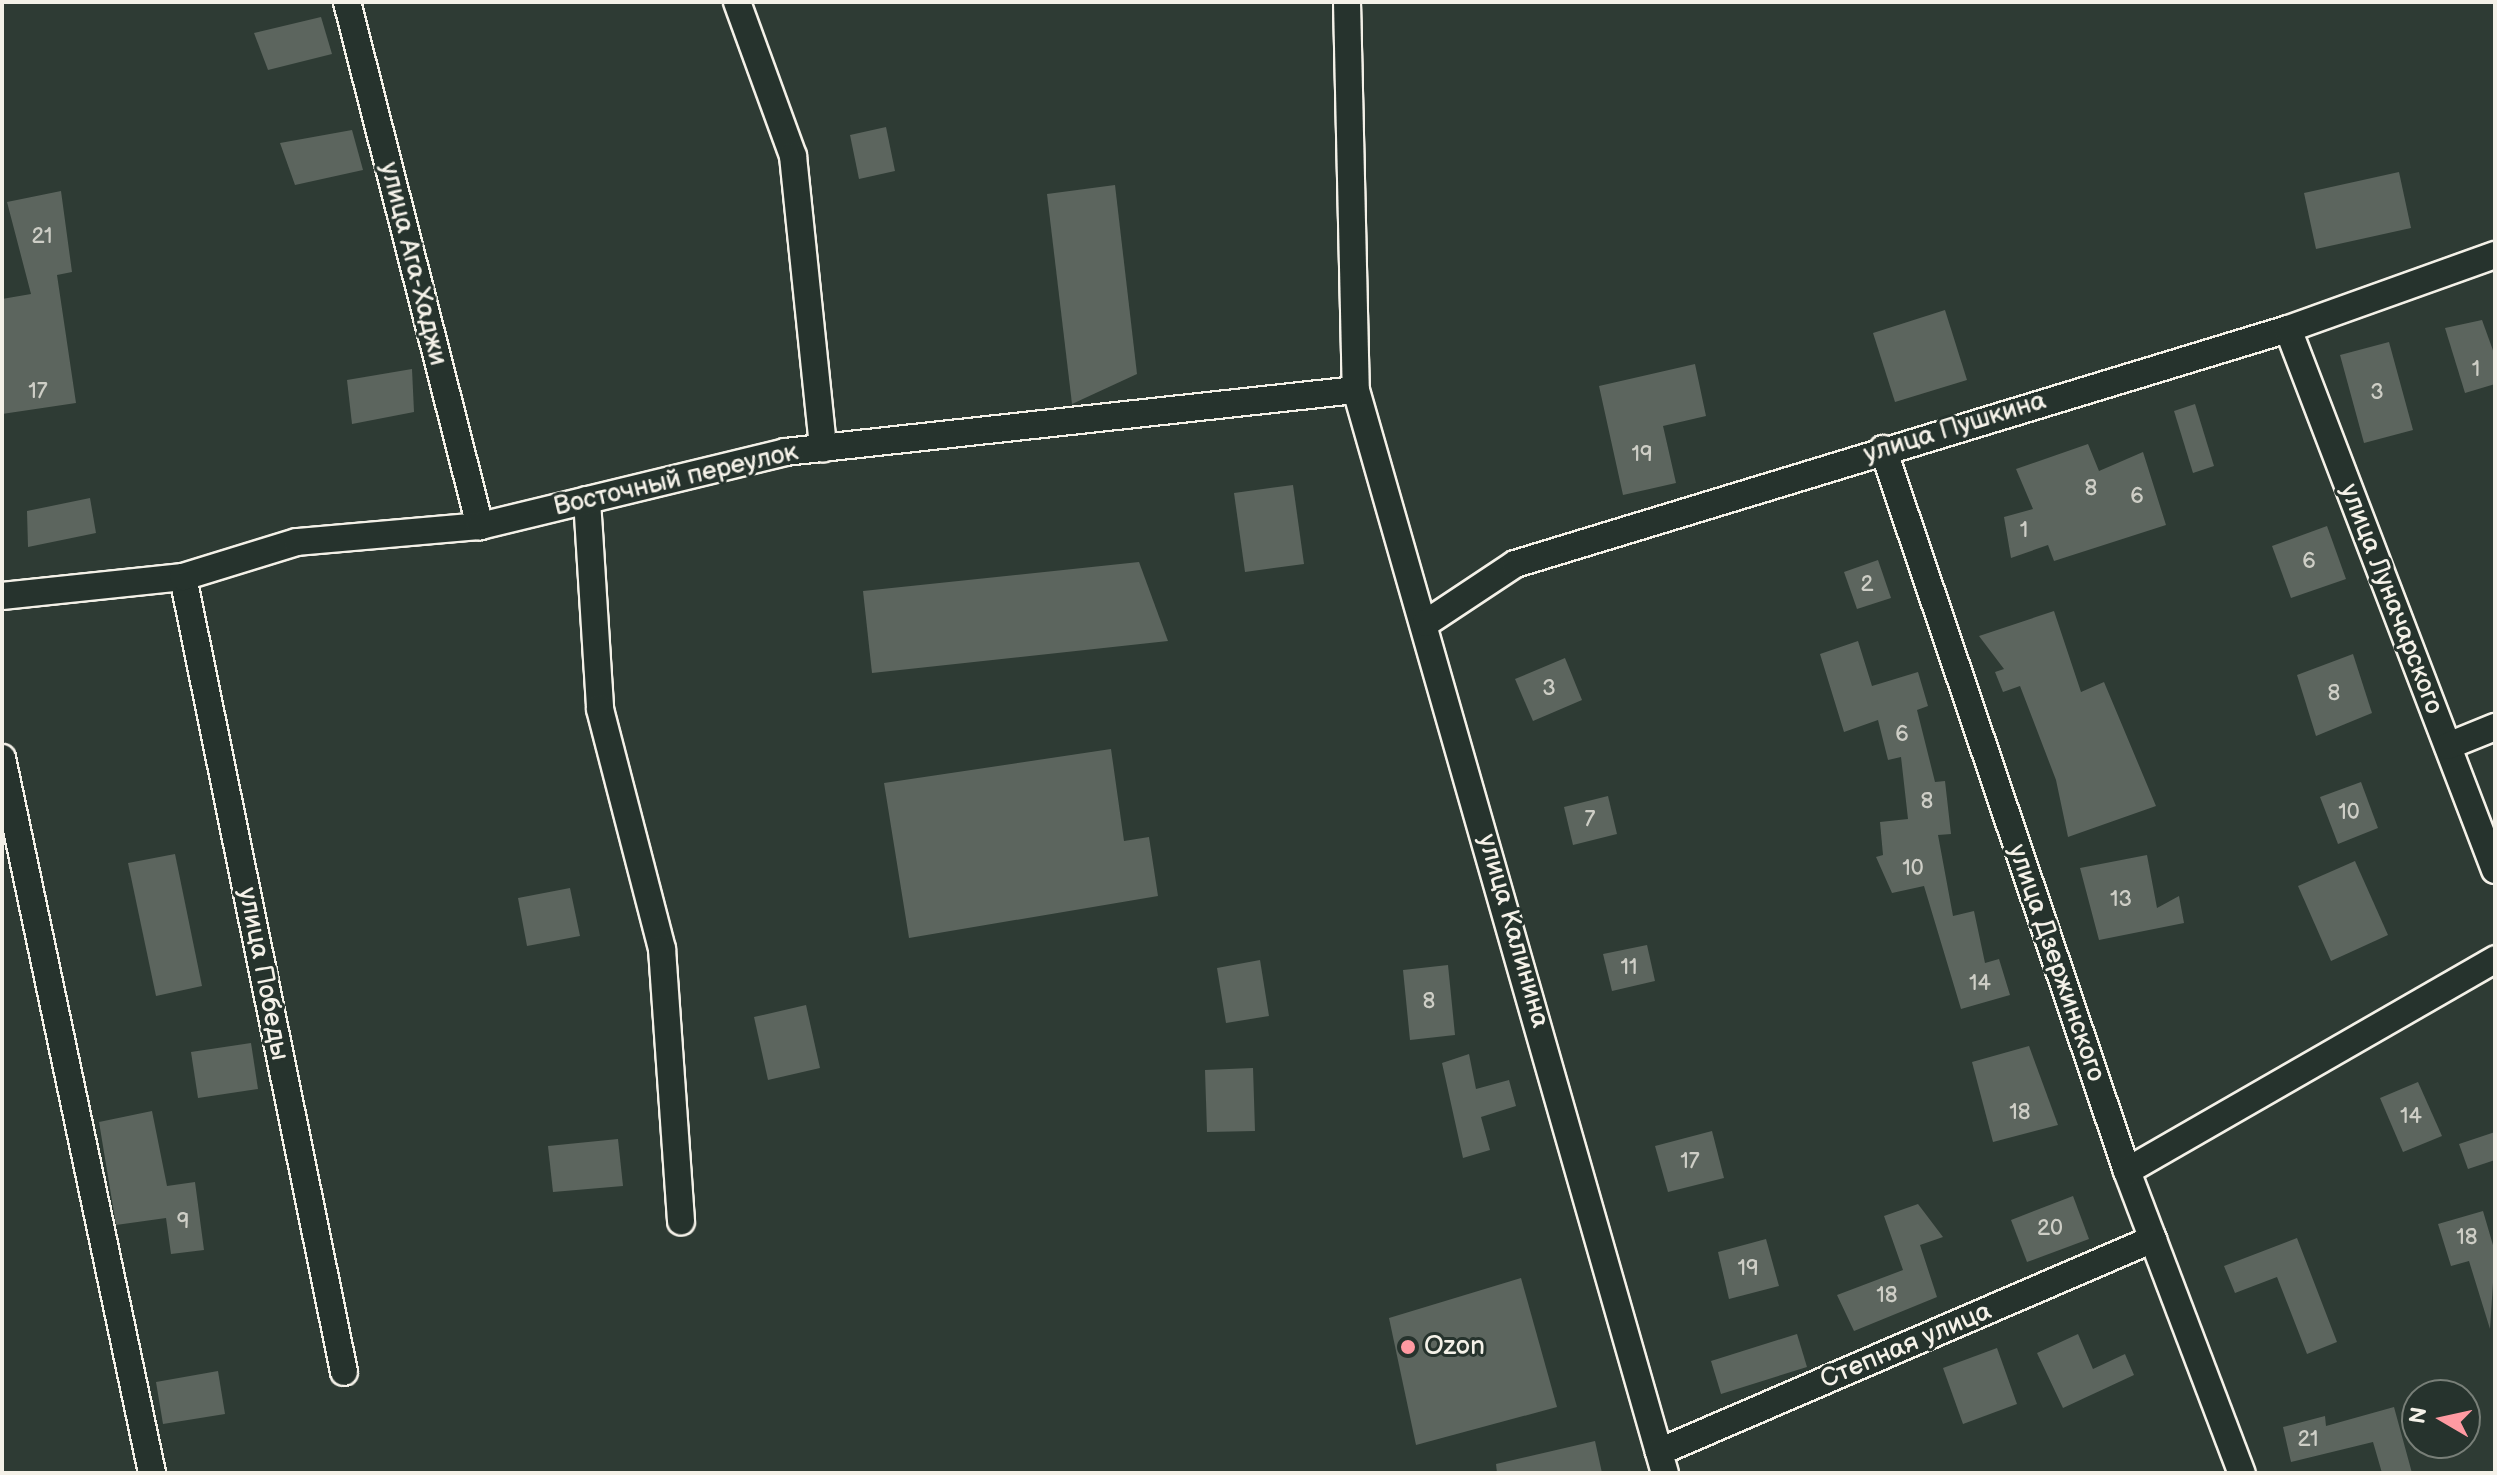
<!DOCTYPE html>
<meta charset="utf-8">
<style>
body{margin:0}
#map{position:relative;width:2497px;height:1475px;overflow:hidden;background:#2e3b34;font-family:"Balsamiq Sans",sans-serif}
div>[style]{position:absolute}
.building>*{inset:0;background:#5c655e}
.roads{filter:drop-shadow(2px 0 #f4f1e8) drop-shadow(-2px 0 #f4f1e8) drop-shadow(0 2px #f4f1e8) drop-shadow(0 -2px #f4f1e8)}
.street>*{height:26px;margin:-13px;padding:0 13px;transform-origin:13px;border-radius:13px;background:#26332d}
.dots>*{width:22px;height:22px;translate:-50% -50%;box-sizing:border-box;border:4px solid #26332d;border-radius:50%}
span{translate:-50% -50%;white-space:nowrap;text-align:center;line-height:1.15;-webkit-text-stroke:6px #26332d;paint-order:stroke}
.number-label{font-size:22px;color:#cecec6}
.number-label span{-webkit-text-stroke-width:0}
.street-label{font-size:26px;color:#f4f1e8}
.poi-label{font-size:26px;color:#f4f1e8}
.left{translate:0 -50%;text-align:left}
.frame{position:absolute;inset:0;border:4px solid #f4f1e8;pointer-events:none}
.north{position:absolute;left:2401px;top:1379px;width:80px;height:80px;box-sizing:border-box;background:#26332d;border:2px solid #787f78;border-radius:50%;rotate:279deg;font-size:22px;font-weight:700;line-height:32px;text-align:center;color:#f4f1e8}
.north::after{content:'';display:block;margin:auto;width:28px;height:36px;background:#ff9aa2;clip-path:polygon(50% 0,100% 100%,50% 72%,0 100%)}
</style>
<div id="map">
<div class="building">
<i style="clip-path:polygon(321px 17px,332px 54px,268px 70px,254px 33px)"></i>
<i style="clip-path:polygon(886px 127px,895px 171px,859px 179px,850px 135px)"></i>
<i style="clip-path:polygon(352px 130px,363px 170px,295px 185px,280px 143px)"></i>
<i style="clip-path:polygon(2399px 172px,2411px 228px,2316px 249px,2304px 193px)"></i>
<i style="clip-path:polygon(1115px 185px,1137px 374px,1072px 404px,1047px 194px)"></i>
<i style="clip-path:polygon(61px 191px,72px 272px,57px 275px,76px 403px,2px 414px,2px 299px,31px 294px,7px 202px)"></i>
<i style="clip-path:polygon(1945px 310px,1967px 380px,1895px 402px,1873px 333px)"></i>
<i style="clip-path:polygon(2482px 320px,2495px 356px,2495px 384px,2465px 393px,2445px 328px)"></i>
<i style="clip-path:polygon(2389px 342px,2413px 430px,2364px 443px,2340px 355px)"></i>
<i style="clip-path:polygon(1695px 364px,1706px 416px,1663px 426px,1676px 483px,1623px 495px,1599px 386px)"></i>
<i style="clip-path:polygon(412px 369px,414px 412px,352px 424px,347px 380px)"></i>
<i style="clip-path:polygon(2195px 404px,2214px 466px,2193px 473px,2174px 411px)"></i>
<i style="clip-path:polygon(2088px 444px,2099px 471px,2143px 452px,2166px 525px,2054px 561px,2048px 545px,2011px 558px,2004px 517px,2033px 509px,2016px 469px)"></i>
<i style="clip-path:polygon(1293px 485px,1304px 564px,1245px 572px,1234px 493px)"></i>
<i style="clip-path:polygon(90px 498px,96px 533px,28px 547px,27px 511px)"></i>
<i style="clip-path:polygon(2327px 526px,2346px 579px,2291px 598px,2272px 546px)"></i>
<i style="clip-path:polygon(1878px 560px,1891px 598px,1857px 609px,1844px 572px)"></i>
<i style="clip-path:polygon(1139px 562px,1168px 641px,872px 673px,863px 591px)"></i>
<i style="clip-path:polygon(2054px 611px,2081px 692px,2104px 682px,2156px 806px,2068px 837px,2056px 780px,2020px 686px,2003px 692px,1995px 672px,2004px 669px,1979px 636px)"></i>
<i style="clip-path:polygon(1858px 641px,1872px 686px,1918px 672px,1928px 706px,1917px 710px,1935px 782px,1945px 781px,1951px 834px,1938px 835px,1953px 916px,1974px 911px,1985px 963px,1999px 959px,2010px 995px,1961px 1009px,1924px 886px,1892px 893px,1876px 857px,1883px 855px,1880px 822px,1908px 819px,1901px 757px,1888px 760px,1878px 720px,1844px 732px,1820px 654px)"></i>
<i style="clip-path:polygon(2353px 654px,2372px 713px,2316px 736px,2297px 675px)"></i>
<i style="clip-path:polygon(1565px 658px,1582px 700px,1533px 721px,1515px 679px)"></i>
<i style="clip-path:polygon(1111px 749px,1124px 841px,1149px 837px,1158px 896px,909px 938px,884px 783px)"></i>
<i style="clip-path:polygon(2361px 782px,2378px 828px,2338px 844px,2320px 797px)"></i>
<i style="clip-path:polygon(1608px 796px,1617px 834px,1573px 845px,1564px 807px)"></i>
<i style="clip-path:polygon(175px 854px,202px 986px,156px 996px,128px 863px)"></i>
<i style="clip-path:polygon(2147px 855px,2157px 908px,2179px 896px,2184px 923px,2099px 940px,2080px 868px)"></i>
<i style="clip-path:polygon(2355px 861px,2388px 935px,2331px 961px,2298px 886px)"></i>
<i style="clip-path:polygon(570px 888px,580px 936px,527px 946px,518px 898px)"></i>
<i style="clip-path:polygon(1647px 945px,1655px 981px,1612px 991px,1603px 954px)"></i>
<i style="clip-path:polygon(1260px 960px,1269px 1016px,1226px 1023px,1217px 968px)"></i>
<i style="clip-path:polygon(1448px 965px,1455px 1035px,1410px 1040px,1403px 970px)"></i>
<i style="clip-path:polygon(806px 1005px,820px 1068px,768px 1080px,754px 1017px)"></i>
<i style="clip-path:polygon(251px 1043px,258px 1089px,198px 1098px,191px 1052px)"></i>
<i style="clip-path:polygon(2029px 1046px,2058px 1125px,1993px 1142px,1972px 1062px)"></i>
<i style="clip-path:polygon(1469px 1054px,1476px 1089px,1509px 1080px,1516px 1106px,1481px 1117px,1490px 1150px,1463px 1158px,1442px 1063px)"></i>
<i style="clip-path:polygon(1253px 1068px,1255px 1131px,1207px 1132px,1205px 1070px)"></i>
<i style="clip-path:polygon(2418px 1082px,2442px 1136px,2403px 1152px,2380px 1098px)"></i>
<i style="clip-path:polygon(152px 1111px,167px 1186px,195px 1182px,204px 1250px,171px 1254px,166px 1218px,116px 1225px,99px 1122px)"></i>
<i style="clip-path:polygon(1712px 1131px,1724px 1178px,1668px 1192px,1655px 1146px)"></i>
<i style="clip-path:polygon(2495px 1132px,2495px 1160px,2468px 1169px,2459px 1144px)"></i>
<i style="clip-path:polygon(618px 1139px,623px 1186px,553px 1192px,548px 1146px)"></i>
<i style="clip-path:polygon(2073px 1196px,2089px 1239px,2027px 1262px,2011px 1220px)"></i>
<i style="clip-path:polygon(1918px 1204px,1943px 1237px,1920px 1245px,1937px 1297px,1854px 1331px,1837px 1295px,1903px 1270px,1884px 1216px)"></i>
<i style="clip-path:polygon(2483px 1211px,2495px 1252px,2490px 1329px,2469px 1261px,2451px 1266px,2438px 1224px)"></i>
<i style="clip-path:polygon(2297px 1238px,2337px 1342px,2307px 1354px,2277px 1277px,2235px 1293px,2224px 1266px)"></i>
<i style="clip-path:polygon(1766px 1239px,1779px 1286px,1729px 1299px,1718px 1252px)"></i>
<i style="clip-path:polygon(1521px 1278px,1557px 1407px,1416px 1445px,1389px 1318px)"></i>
<i style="clip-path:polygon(1797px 1334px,1807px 1367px,1721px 1394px,1711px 1361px)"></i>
<i style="clip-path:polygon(2078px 1334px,2093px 1369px,2125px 1354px,2134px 1375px,2063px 1408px,2037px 1353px)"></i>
<i style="clip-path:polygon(1997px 1348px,2017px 1404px,1963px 1424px,1943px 1368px)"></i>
<i style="clip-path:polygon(218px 1371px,225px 1414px,163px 1424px,156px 1382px)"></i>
<i style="clip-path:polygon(2394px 1407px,2412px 1473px,2382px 1473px,2373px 1442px,2291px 1462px,2283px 1427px,2325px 1416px,2326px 1426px)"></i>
<i style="clip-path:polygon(1595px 1441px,1602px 1473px,1497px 1473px,1496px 1464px)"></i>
</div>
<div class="roads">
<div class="street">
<i style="left:347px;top:2px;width:541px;rotate:75.76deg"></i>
<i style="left:737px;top:2px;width:164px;rotate:70deg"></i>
<i style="left:793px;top:156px;width:294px;rotate:84.1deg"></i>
<i style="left:1347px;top:2px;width:388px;rotate:88.7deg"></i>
<i style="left:1356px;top:390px;width:1126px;rotate:74.08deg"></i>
<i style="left:2288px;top:329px;width:579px;rotate:69.06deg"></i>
<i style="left:1883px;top:449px;width:762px;rotate:71.33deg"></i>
<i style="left:2127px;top:1171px;width:323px;rotate:69.2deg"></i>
<i style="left:587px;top:500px;width:209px;rotate:86.4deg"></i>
<i style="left:600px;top:709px;width:248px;rotate:75.5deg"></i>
<i style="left:662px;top:949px;width:273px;rotate:86deg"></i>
<i style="left:183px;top:577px;width:811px;rotate:78.55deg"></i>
<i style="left:2px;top:596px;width:182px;rotate:-6deg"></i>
<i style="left:183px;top:577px;width:119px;rotate:-17.1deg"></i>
<i style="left:297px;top:542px;width:184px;rotate:-5deg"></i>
<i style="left:480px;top:526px;width:314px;rotate:-13.6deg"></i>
<i style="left:785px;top:452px;width:574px;rotate:-6.2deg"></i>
<i style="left:1426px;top:623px;width:107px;rotate:-33.5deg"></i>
<i style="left:1515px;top:564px;width:808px;rotate:-16.91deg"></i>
<i style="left:2288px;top:329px;width:220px;rotate:-19.7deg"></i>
<i style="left:2448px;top:746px;width:51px;rotate:-22deg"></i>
<i style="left:2px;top:758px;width:731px;rotate:78.15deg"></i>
<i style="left:2127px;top:1171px;width:425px;rotate:-29.9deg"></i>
<i style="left:1659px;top:1452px;width:538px;rotate:-23.32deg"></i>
</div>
</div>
<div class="dots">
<i style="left:1408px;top:1347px;background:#ff9aa2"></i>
</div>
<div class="number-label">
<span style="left:42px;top:237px">21</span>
<span style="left:2476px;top:370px">1</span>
<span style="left:38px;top:392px">17</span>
<span style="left:2377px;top:393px">3</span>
<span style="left:1642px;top:455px">19</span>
<span style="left:2091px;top:489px">8</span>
<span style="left:2137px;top:497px">6</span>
<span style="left:2024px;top:531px">1</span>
<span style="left:2309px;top:562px">6</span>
<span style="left:1867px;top:585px">2</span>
<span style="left:1549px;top:689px">3</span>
<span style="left:2334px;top:694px">8</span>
<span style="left:1902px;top:735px">6</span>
<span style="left:1927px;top:802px">8</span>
<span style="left:2349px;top:813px">10</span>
<span style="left:1590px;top:820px">7</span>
<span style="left:1913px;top:869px">10</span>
<span style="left:2121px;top:900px">13</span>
<span style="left:1629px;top:968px">11</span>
<span style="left:1980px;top:984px">14</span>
<span style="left:1429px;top:1002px">8</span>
<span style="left:2020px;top:1113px">18</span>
<span style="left:2411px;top:1117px">14</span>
<span style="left:1690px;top:1162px">17</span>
<span style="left:183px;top:1222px">9</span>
<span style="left:2050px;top:1229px">20</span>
<span style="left:2467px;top:1238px">18</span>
<span style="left:1748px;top:1269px">19</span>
<span style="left:1887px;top:1296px">18</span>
<span style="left:2308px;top:1440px">21</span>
</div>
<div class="street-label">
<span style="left:413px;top:264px;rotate:76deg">улица Ага-Хаджи</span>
<span style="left:1955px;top:428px;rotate:-17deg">улица Пушкина</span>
<span style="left:676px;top:480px;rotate:-13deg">Восточный переулок</span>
<span style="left:2391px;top:599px;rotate:69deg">улица Луначарского</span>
<span style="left:1513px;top:931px;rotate:74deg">улица Калинина</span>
<span style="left:2056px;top:963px;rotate:71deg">улица Дзержинского</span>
<span style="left:263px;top:974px;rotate:79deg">улица Победы</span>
<span style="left:1906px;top:1346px;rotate:-23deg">Степная улица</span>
</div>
<div class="poi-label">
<span class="left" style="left:1424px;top:1347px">Ozon</span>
</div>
<div class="frame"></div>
<div class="north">N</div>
</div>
